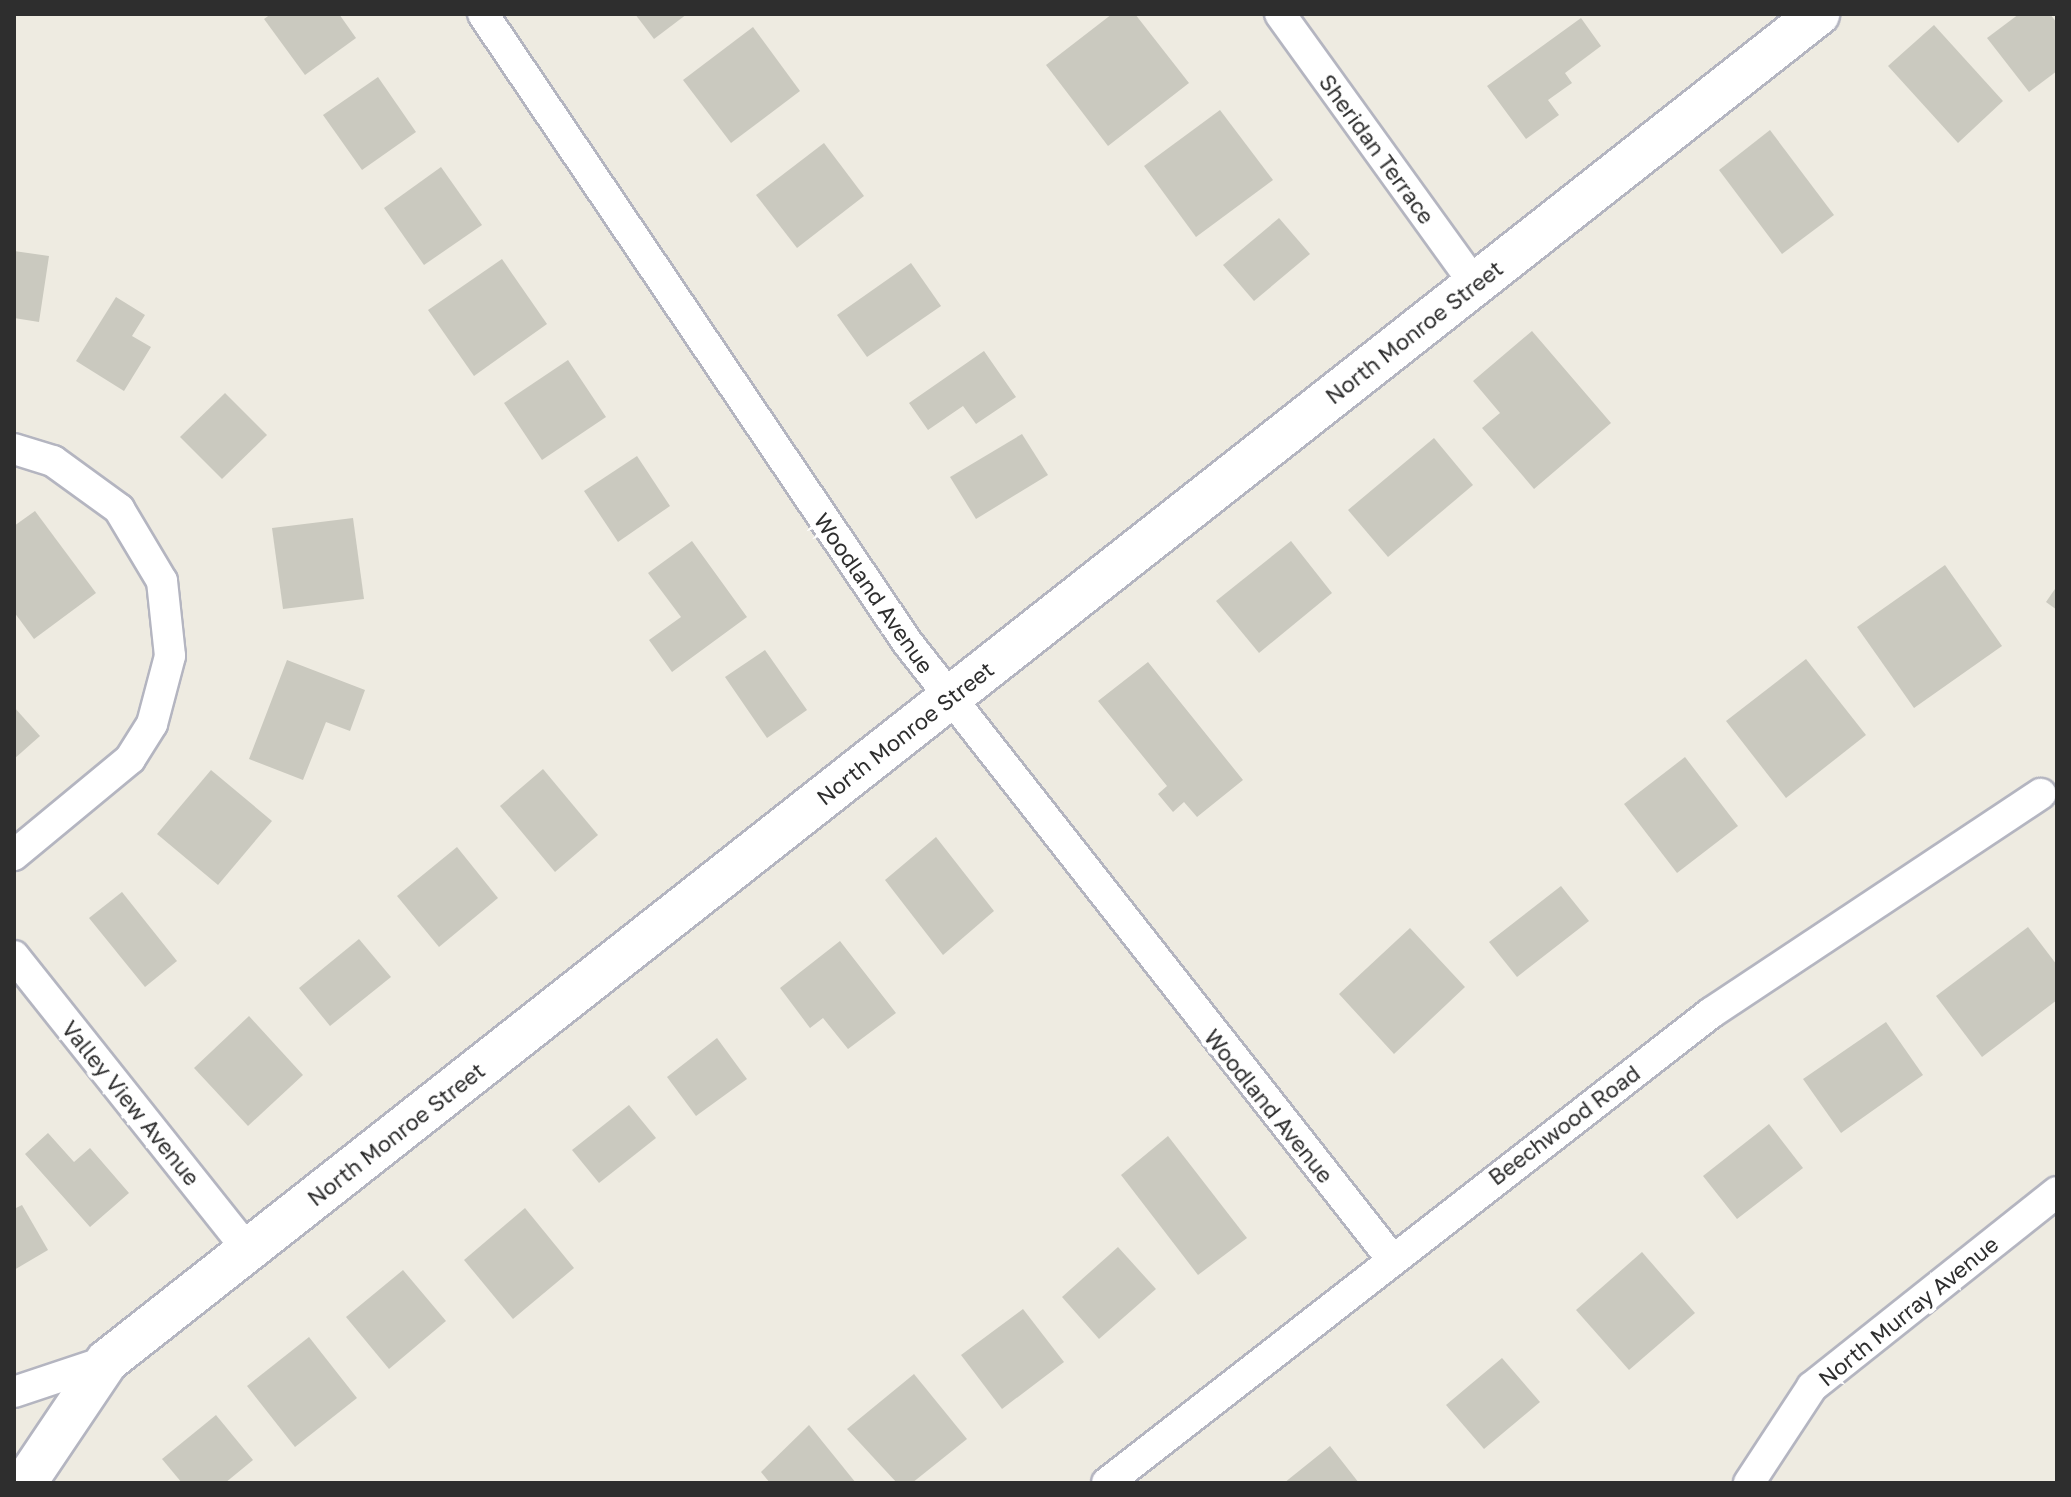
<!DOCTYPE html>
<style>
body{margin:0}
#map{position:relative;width:2071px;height:1497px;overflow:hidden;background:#eeebe1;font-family:"Golos Text",sans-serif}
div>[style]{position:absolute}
.building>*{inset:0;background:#cac9bf}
.roads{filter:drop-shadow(2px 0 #b4b5c0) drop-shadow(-2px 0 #b4b5c0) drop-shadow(0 2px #b4b5c0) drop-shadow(0 -2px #b4b5c0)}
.minor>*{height:30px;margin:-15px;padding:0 15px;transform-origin:15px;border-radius:15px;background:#fff}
.secondary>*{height:42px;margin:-21px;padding:0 21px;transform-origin:21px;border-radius:21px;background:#fff}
span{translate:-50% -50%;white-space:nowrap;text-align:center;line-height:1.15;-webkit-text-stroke:8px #fff;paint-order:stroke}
.street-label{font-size:22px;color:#2e2e2e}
.frame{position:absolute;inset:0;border:16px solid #2e2e2e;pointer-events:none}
</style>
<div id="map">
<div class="building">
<i style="clip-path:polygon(271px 14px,339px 14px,356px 38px,305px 75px,264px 19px)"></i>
<i style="clip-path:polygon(635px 14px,687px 14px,654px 39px)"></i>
<i style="clip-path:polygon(1112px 14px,1135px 14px,1189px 83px,1108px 146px,1046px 65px)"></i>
<i style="clip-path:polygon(2019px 14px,2050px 14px,2057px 23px,2057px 71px,2029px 92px,1987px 38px)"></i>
<i style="clip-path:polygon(1581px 18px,1601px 46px,1565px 73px,1572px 83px,1548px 100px,1559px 115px,1526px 139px,1487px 86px)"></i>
<i style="clip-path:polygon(1934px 25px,2003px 101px,1958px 143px,1888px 66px)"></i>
<i style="clip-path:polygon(753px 27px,800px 91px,731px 143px,683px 80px)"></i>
<i style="clip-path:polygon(378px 77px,416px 132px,362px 170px,323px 115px)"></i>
<i style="clip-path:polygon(1220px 110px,1273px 180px,1196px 237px,1144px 166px)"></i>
<i style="clip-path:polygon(1770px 130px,1834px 215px,1782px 254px,1719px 170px)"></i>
<i style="clip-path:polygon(824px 143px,864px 196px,797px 248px,756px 195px)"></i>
<i style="clip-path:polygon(441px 167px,482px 225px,424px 265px,384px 208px)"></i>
<i style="clip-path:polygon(1279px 218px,1310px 254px,1254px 301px,1223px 265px)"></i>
<i style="clip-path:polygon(14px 251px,49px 256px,39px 322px,14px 318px)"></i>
<i style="clip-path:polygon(502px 259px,547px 324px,474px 376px,428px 310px)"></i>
<i style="clip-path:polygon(911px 263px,941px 306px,867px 357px,837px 315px)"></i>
<i style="clip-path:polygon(116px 297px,145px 315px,132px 336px,151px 347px,124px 391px,76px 361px)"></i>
<i style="clip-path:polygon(1532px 331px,1611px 423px,1534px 489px,1482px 428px,1500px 413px,1473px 381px)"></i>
<i style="clip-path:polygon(984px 351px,1016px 397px,976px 424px,963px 406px,928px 430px,909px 403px)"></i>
<i style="clip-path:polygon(568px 360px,606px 417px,542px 460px,504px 403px)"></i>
<i style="clip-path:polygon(225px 393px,267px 435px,222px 479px,180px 437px)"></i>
<i style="clip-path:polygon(1022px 434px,1048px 475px,976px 519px,950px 477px)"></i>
<i style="clip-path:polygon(1434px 438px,1473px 485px,1388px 557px,1348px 510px)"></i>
<i style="clip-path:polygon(637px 456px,670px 506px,618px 542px,584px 491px)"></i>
<i style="clip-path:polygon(35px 511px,96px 593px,34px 639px,14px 612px,14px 526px)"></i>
<i style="clip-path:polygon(353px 518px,364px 599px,283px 609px,272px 528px)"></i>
<i style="clip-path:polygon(692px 541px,747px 617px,672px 672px,649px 640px,681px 617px,648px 573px)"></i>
<i style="clip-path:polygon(1291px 541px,1332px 593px,1259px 653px,1216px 601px)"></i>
<i style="clip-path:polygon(1945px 565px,2002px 646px,1914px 708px,1857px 627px)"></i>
<i style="clip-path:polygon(2057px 586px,2057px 610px,2046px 602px)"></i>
<i style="clip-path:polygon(765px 650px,807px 710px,767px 738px,725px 677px)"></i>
<i style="clip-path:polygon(1806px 659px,1866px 735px,1786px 798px,1726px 721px)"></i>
<i style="clip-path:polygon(287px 660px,365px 690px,350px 731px,326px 722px,303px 780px,249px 759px)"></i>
<i style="clip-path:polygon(1148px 662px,1243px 780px,1197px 817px,1184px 802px,1173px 812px,1158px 794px,1167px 786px,1098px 701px)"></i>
<i style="clip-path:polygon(14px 707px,40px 736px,14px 759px)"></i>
<i style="clip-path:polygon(1685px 757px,1738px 826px,1677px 873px,1624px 804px)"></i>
<i style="clip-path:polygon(543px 769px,598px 835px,555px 872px,500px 806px)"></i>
<i style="clip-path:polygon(211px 770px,272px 821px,218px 885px,157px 834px)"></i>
<i style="clip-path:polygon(936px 837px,994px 911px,943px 955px,885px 880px)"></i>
<i style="clip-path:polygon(457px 847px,498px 898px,439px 947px,397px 896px)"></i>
<i style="clip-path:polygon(1561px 886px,1589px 921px,1517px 977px,1489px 942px)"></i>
<i style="clip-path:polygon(122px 892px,177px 961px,145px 987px,89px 918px)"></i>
<i style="clip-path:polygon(2028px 927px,2057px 965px,2057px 1000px,1982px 1057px,1936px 996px)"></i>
<i style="clip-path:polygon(1410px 928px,1465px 987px,1394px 1054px,1339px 994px)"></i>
<i style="clip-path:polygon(359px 939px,391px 977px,330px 1026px,299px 988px)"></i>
<i style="clip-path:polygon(840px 941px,896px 1013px,848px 1049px,823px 1018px,810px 1028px,780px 988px)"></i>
<i style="clip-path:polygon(249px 1016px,303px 1075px,248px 1126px,194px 1068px)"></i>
<i style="clip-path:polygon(1886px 1022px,1923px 1075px,1841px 1133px,1803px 1079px)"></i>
<i style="clip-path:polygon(717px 1038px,747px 1079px,696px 1116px,667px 1077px)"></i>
<i style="clip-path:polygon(629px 1105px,656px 1138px,599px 1183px,572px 1150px)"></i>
<i style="clip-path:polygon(1769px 1124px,1803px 1168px,1737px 1219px,1703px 1176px)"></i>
<i style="clip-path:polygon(48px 1133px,74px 1162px,90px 1148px,129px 1193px,90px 1227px,25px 1154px)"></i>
<i style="clip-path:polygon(1168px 1136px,1247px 1238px,1198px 1275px,1121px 1175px)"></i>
<i style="clip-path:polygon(22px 1205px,48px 1250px,14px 1270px,14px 1209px)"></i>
<i style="clip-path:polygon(525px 1208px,574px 1268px,513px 1319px,464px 1260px)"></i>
<i style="clip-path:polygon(1118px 1247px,1156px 1289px,1099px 1339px,1062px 1297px)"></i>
<i style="clip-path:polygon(1642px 1252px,1695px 1313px,1629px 1370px,1576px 1310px)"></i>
<i style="clip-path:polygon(403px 1270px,446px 1321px,389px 1369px,346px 1317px)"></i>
<i style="clip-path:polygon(1023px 1309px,1064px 1362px,1002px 1409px,961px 1355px)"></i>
<i style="clip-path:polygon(309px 1337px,357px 1398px,295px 1447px,247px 1386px)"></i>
<i style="clip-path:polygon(1502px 1358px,1540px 1402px,1484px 1449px,1446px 1405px)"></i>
<i style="clip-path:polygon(914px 1374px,967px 1439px,912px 1483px,897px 1483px,847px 1429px)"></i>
<i style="clip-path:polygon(216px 1415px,253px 1460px,225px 1483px,182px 1483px,162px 1459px)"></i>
<i style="clip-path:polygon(809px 1425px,856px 1483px,770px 1483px,761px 1472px)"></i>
<i style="clip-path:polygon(1330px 1446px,1359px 1483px,1284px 1483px)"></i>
</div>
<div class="roads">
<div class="minor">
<i style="left:483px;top:14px;width:758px;rotate:55.97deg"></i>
<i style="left:907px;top:642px;width:783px;rotate:51.84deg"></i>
<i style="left:1280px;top:14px;width:333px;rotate:54.2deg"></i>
<i style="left:14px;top:449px;width:41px;rotate:17.1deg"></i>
<i style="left:53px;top:461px;width:82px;rotate:36deg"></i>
<i style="left:119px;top:509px;width:84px;rotate:59.2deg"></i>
<i style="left:162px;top:581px;width:75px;rotate:83.9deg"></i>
<i style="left:170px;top:656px;width:70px;rotate:104.8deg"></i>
<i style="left:152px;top:724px;width:41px;rotate:122.2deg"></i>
<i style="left:130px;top:759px;width:151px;rotate:140.4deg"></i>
<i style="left:14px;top:956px;width:376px;rotate:51.5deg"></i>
<i style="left:14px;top:1392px;width:98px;rotate:-18.4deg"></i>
<i style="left:1107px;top:1483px;width:765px;rotate:-37.89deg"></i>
<i style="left:1711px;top:1013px;width:396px;rotate:-33.6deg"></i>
<i style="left:1749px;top:1483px;width:115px;rotate:-56.7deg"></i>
<i style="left:1812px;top:1387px;width:313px;rotate:-38.5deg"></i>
</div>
<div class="secondary">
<i style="left:25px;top:1483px;width:147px;rotate:-56.1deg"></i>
<i style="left:107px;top:1361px;width:2178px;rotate:-38.21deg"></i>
</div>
</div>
<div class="street-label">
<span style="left:1377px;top:149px;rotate:54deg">Sheridan Terrace</span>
<span style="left:1414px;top:332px;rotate:-38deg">North Monroe Street</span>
<span style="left:874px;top:593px;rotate:55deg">Woodland Avenue</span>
<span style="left:905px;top:733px;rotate:-38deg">North Monroe Street</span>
<span style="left:131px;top:1103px;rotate:51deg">Valley View Avenue</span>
<span style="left:1269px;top:1106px;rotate:51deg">Woodland Avenue</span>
<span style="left:1564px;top:1125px;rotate:-37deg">Beechwood Road</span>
<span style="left:396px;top:1134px;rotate:-38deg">North Monroe Street</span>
<span style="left:1908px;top:1311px;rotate:-39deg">North Murray Avenue</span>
</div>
<div class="frame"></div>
</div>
